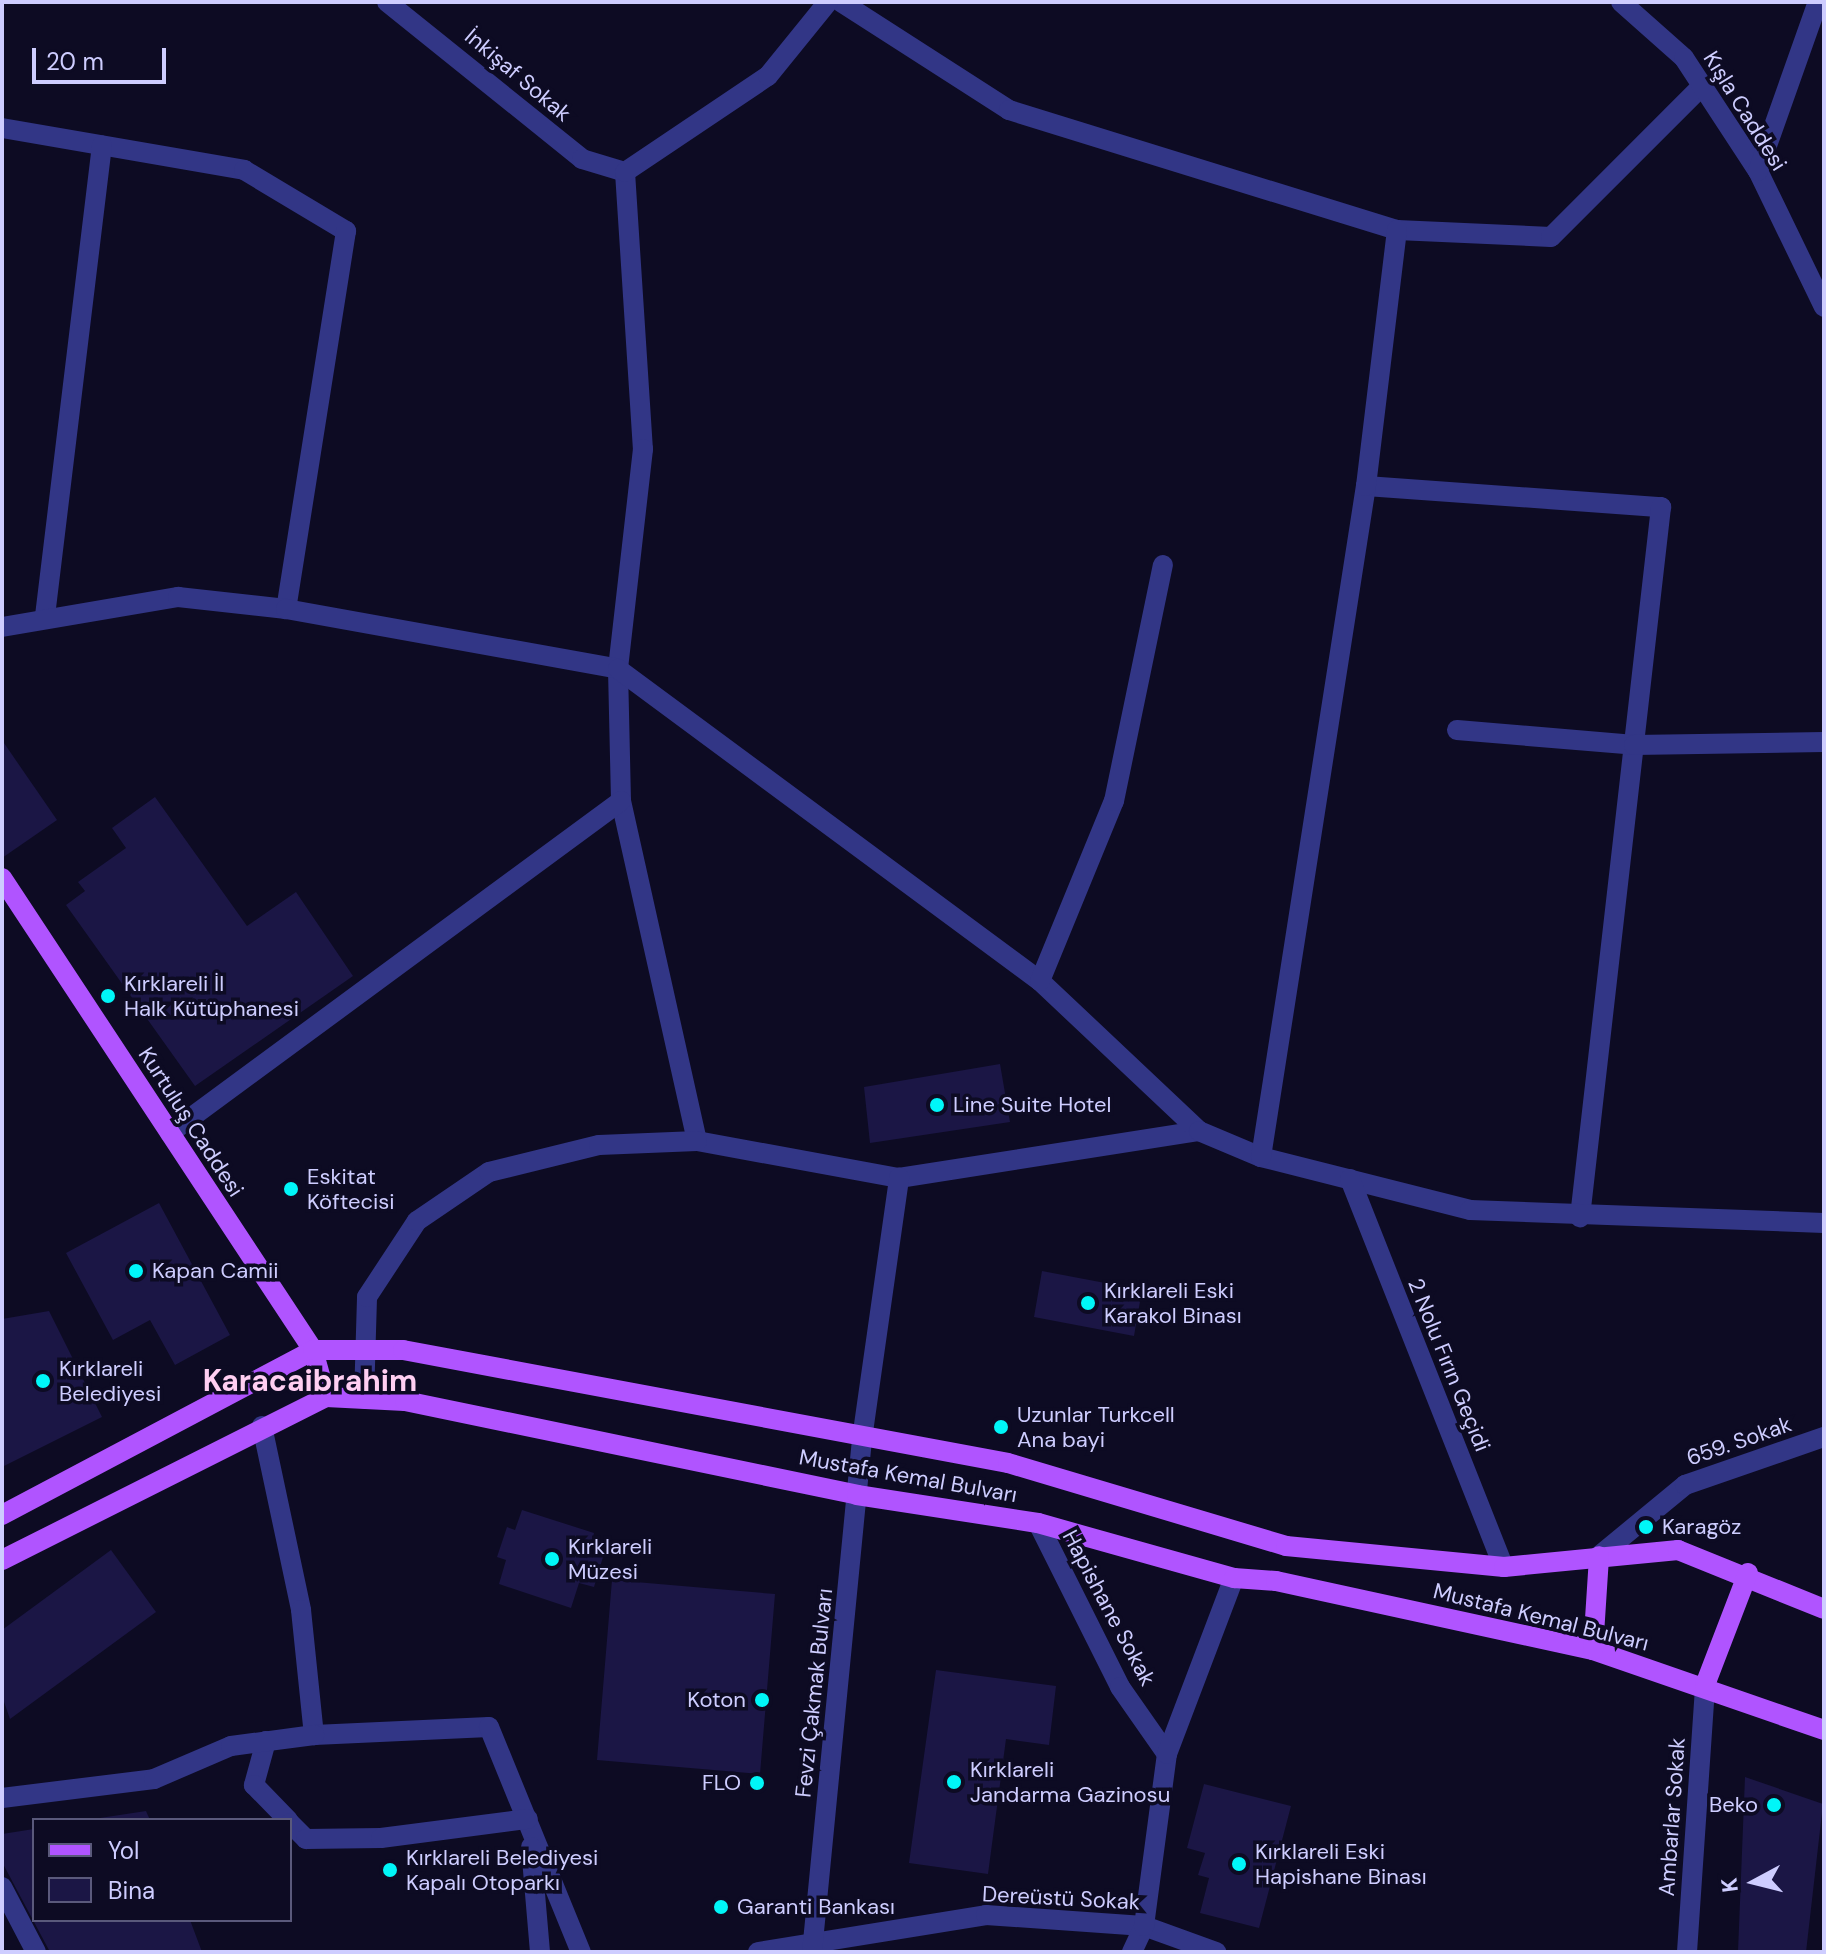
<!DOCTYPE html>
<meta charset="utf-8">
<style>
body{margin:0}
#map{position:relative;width:1826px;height:1954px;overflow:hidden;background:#0d0b23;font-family:"DM Sans",sans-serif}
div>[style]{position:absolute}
.building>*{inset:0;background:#1b1645}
.minor>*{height:20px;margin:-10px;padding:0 10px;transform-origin:10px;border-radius:10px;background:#323686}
.major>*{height:20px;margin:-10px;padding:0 10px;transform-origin:10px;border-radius:10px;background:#b054ff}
.dots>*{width:22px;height:22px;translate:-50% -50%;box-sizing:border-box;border:4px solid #0d0b23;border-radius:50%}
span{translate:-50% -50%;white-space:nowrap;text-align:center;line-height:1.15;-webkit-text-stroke:7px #0d0b23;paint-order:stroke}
.street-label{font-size:22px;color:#cecdff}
.poi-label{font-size:22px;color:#cecdff}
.left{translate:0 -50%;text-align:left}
.right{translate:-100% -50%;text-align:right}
.district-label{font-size:30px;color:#ffcff2;font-weight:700}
.frame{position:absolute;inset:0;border:4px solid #cecdff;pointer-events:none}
.legend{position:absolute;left:32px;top:1818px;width:260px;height:104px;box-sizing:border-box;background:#0d0b23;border:2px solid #5a597b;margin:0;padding:10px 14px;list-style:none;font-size:24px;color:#cecdff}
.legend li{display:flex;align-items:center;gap:16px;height:40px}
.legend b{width:40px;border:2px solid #5a597b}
.north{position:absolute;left:1714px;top:1842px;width:80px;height:80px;-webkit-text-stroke:6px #0d0b23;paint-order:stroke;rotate:263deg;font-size:22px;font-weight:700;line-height:32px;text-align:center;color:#cecdff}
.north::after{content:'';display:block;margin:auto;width:28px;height:36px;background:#cecdff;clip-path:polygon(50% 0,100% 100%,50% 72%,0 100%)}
.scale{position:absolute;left:32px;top:48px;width:134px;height:36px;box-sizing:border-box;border:4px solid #cecdff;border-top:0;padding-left:10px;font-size:24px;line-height:28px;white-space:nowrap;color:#cecdff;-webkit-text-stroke:6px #0d0b23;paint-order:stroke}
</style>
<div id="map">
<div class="building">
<i style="clip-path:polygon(4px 743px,57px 820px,2px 858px,2px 744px)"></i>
<i style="clip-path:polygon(155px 797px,247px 926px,296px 892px,353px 976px,195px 1086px,66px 905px,85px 891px,78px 882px,126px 848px,112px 828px)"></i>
<i style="clip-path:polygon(1000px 1064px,1010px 1122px,870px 1143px,864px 1087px)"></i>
<i style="clip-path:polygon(159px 1203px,230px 1335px,175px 1365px,150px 1320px,113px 1340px,66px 1253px)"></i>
<i style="clip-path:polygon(1042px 1271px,1142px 1290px,1134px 1336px,1034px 1317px)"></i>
<i style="clip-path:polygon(49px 1311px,102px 1417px,2px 1467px,2px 1319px)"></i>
<i style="clip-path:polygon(522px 1510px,594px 1533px,589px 1553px,603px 1557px,594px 1587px,579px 1583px,571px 1608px,499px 1584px,506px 1560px,497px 1557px,507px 1527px,515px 1530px)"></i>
<i style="clip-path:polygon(111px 1550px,156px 1612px,10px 1719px,2px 1696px,2px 1630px)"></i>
<i style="clip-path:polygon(612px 1580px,775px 1594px,760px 1774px,597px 1760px)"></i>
<i style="clip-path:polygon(936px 1670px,1056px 1686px,1049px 1745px,1006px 1739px,988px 1874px,909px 1863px)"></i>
<i style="clip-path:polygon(1745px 1777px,1823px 1804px,1806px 1952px,1738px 1952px)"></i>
<i style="clip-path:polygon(1204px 1784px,1291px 1806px,1259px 1928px,1200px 1913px,1209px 1878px,1198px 1875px,1205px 1853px,1187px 1848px)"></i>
<i style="clip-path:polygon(146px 1811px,150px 1820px,101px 1820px,100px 1818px)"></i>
<i style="clip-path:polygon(34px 1829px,34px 1920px,190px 1920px,202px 1952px,50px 1952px,2px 1862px,2px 1834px)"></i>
</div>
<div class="minor">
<i style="left:387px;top:2px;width:250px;rotate:38.8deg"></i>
<i style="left:582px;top:159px;width:45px;rotate:16.8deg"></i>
<i style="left:841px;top:2px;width:200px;rotate:32.7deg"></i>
<i style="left:1009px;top:110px;width:406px;rotate:17.2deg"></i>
<i style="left:1397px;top:230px;width:154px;rotate:2.6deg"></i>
<i style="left:1551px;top:237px;width:214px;rotate:-45deg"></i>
<i style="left:1621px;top:2px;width:84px;rotate:41.6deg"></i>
<i style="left:1684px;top:58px;width:135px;rotate:56.8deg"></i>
<i style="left:1758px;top:171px;width:151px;rotate:64.1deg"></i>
<i style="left:2px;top:128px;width:246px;rotate:9.8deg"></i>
<i style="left:244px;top:170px;width:119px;rotate:30.9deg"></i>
<i style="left:346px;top:231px;width:383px;rotate:99deg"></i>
<i style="left:1758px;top:171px;width:179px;rotate:-70.5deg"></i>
<i style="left:625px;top:172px;width:278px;rotate:86.3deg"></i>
<i style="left:643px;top:449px;width:221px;rotate:96.5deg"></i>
<i style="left:618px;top:669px;width:132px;rotate:88.7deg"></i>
<i style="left:621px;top:801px;width:348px;rotate:77.4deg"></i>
<i style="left:697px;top:1141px;width:205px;rotate:10.4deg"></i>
<i style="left:899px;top:1178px;width:304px;rotate:-8.9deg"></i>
<i style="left:625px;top:172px;width:172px;rotate:-33.9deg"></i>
<i style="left:768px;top:76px;width:95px;rotate:-51deg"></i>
<i style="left:1366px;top:486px;width:296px;rotate:4.1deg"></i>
<i style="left:1661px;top:507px;width:715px;rotate:96.51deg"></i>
<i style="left:45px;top:616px;width:474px;rotate:-83.1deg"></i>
<i style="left:2px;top:627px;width:179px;rotate:-9.7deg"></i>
<i style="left:178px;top:597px;width:109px;rotate:6.3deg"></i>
<i style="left:286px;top:609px;width:337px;rotate:10.2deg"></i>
<i style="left:618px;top:669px;width:525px;rotate:36.48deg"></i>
<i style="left:1040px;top:981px;width:219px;rotate:43.3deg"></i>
<i style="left:1199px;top:1131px;width:67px;rotate:22.8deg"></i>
<i style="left:1261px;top:1157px;width:216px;rotate:14.2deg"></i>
<i style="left:1470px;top:1210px;width:354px;rotate:2.1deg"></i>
<i style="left:1457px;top:730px;width:178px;rotate:4.8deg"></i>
<i style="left:1634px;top:745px;width:190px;rotate:-0.9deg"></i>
<i style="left:1040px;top:981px;width:195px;rotate:-67.7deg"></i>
<i style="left:1114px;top:801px;width:241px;rotate:-78.3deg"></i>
<i style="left:170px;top:1133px;width:560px;rotate:-36.36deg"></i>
<i style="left:1261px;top:1157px;width:679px;rotate:-81.11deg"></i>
<i style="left:1366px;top:486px;width:258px;rotate:-83.1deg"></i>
<i style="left:1350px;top:1179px;width:417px;rotate:68.4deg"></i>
<i style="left:364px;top:1399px;width:102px;rotate:-88.3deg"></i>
<i style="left:367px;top:1297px;width:91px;rotate:-56.7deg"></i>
<i style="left:417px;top:1221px;width:87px;rotate:-34.2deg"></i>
<i style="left:489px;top:1172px;width:113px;rotate:-13.8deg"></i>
<i style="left:599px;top:1145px;width:98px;rotate:-2.3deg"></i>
<i style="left:262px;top:1426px;width:188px;rotate:78deg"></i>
<i style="left:301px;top:1610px;width:126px;rotate:84.1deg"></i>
<i style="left:314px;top:1735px;width:175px;rotate:-2.6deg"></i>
<i style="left:489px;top:1727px;width:243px;rotate:67.8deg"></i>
<i style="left:1038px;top:1523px;width:183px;rotate:63.4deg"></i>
<i style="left:1120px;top:1687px;width:82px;rotate:55deg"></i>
<i style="left:1599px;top:1556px;width:112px;rotate:-39.5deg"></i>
<i style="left:1685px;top:1485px;width:147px;rotate:-19.1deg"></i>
<i style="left:266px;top:1741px;width:46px;rotate:105.3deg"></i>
<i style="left:254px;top:1785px;width:49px;rotate:45.8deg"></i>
<i style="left:2px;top:1798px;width:153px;rotate:-7.1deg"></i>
<i style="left:154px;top:1779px;width:84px;rotate:-23.2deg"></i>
<i style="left:231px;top:1746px;width:84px;rotate:-7.5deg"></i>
<i style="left:290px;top:1823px;width:23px;rotate:45deg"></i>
<i style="left:306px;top:1839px;width:75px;rotate:-0.8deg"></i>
<i style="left:381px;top:1838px;width:148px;rotate:-7.4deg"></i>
<i style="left:531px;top:1847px;width:105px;rotate:85.1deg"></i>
<i style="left:2px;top:1887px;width:73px;rotate:62.4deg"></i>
<i style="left:758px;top:1952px;width:231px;rotate:-9.2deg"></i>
<i style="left:986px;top:1915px;width:158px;rotate:4deg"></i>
<i style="left:1144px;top:1926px;width:77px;rotate:19.9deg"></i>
<i style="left:812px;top:1952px;width:515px;rotate:-84.43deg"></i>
<i style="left:862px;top:1439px;width:264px;rotate:-81.9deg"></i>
<i style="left:1132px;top:1952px;width:29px;rotate:-65deg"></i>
<i style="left:1144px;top:1926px;width:174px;rotate:-82.4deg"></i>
<i style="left:1167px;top:1754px;width:188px;rotate:-69.2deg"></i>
<i style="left:1687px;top:1952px;width:268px;rotate:-86.1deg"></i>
</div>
<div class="major">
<i style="left:2px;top:878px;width:565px;rotate:56.62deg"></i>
<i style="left:313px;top:1350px;width:49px;rotate:74.5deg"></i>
<i style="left:2px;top:1515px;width:352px;rotate:-27.9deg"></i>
<i style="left:313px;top:1350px;width:90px"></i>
<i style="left:403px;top:1350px;width:615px;rotate:10.58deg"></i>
<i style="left:1008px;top:1463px;width:290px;rotate:16.6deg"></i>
<i style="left:1286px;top:1546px;width:219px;rotate:5.5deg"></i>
<i style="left:1504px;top:1567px;width:175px;rotate:-5.6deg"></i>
<i style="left:1678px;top:1550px;width:157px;rotate:22deg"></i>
<i style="left:2px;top:1560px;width:363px;rotate:-26.7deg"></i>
<i style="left:326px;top:1397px;width:79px;rotate:2.9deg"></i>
<i style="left:405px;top:1401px;width:462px;rotate:11.7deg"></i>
<i style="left:857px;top:1495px;width:183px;rotate:8.8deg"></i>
<i style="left:1038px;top:1523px;width:204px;rotate:15.7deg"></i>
<i style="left:1234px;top:1578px;width:42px;rotate:4.1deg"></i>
<i style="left:1276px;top:1581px;width:324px;rotate:12.3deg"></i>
<i style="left:1593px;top:1650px;width:244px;rotate:19.1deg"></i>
<i style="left:1593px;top:1650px;width:94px;rotate:-86.3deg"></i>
<i style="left:1705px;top:1685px;width:120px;rotate:-69deg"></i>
</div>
<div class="dots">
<i style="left:108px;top:996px;background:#00f6f8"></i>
<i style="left:937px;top:1105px;background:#00f6f8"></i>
<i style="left:291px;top:1189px;background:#00f6f8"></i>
<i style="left:136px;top:1271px;background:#00f6f8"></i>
<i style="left:1088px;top:1303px;background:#00f6f8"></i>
<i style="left:43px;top:1381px;background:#00f6f8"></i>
<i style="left:1001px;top:1427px;background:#00f6f8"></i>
<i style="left:1646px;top:1527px;background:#00f6f8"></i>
<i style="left:552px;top:1559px;background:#00f6f8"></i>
<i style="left:762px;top:1700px;background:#00f6f8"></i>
<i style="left:954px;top:1782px;background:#00f6f8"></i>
<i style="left:757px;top:1783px;background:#00f6f8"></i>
<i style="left:1774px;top:1805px;background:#00f6f8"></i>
<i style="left:1239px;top:1864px;background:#00f6f8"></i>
<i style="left:390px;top:1870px;background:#00f6f8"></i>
<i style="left:721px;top:1907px;background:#00f6f8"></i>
</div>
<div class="street-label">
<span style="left:518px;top:75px;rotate:40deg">İnkişaf Sokak</span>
<span style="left:1745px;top:111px;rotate:58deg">Kışla Caddesi</span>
<span style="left:191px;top:1122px;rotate:57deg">Kurtuluş Caddesi</span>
<span style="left:1449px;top:1365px;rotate:68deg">2 Nolu Fırın Geçidi</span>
<span style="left:1739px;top:1441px;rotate:-19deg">659. Sokak</span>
<span style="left:908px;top:1476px;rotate:10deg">Mustafa Kemal Bulvarı</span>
<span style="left:1109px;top:1608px;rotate:62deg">Hapishane Sokak</span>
<span style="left:1541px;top:1617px;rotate:14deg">Mustafa Kemal Bulvarı</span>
<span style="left:814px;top:1693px;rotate:-84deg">Fevzi Çakmak Bulvarı</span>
<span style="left:1672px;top:1817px;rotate:-86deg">Ambarlar Sokak</span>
<span style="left:1061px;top:1898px;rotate:3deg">Dereüstü Sokak</span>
</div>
<div class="poi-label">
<span class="left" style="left:124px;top:996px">Kırklareli İl<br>Halk Kütüphanesi</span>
<span class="left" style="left:953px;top:1105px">Line Suite Hotel</span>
<span class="left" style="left:307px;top:1189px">Eskitat<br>Köftecisi</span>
<span class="left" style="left:152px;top:1271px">Kapan Camii</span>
<span class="left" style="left:1104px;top:1303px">Kırklareli Eski<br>Karakol Binası</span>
<span class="left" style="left:59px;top:1381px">Kırklareli<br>Belediyesi</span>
<span class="left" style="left:1017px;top:1427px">Uzunlar Turkcell<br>Ana bayi</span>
<span class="left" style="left:1662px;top:1527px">Karagöz</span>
<span class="left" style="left:568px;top:1559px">Kırklareli<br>Müzesi</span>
<span class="right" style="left:746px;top:1700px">Koton</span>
<span class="left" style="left:970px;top:1782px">Kırklareli<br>Jandarma Gazinosu</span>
<span class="right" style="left:741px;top:1783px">FLO</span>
<span class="right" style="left:1758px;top:1805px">Beko</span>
<span class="left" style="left:1255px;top:1864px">Kırklareli Eski<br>Hapishane Binası</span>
<span class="left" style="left:406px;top:1870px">Kırklareli Belediyesi<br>Kapalı Otoparkı</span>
<span class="left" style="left:737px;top:1907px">Garanti Bankası</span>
</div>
<div class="district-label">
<span style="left:310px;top:1381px">Karacaibrahim</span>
</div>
<div class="frame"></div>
<ul class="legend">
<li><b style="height:10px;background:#b054ff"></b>Yol</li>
<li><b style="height:22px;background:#1b1645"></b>Bina</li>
</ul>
<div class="north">K</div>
<div class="scale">20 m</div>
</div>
